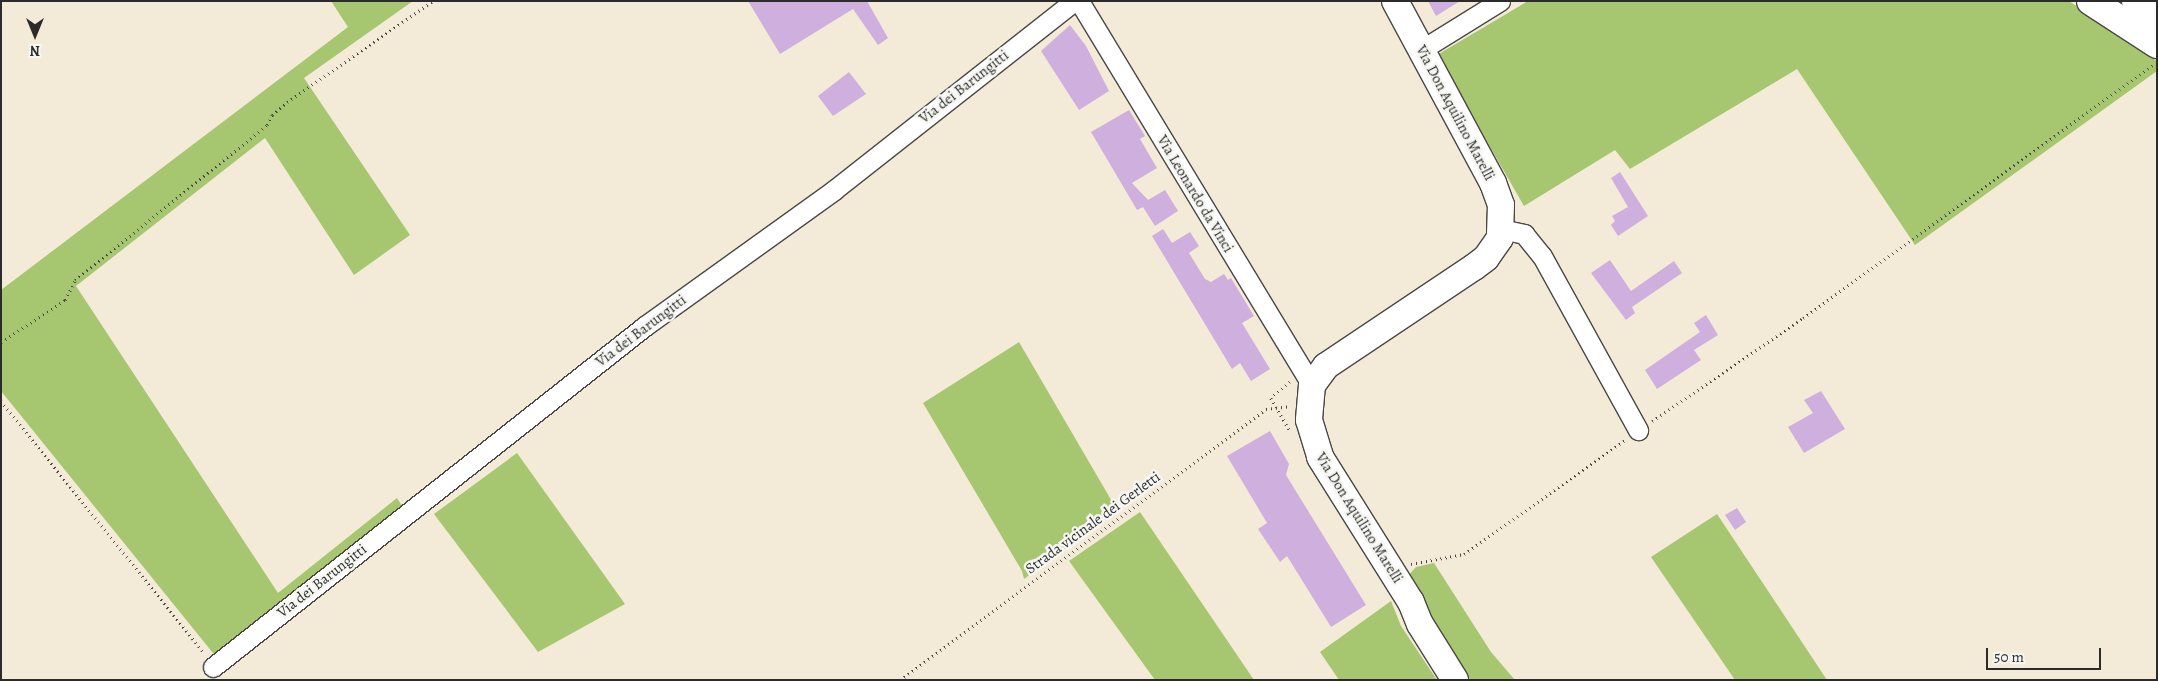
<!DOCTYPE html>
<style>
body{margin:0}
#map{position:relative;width:2158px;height:681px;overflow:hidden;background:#f4ead8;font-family:Alegreya,serif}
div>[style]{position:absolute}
.green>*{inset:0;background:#a6c770}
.building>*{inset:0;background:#cfafde}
.path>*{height:2.5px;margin-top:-1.25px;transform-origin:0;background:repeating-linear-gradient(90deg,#494845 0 1px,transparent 0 5px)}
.roads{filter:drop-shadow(1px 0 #494845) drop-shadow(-1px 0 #494845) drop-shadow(0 1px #494845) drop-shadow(0 -1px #494845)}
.street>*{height:19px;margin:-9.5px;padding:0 9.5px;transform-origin:9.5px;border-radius:9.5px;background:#fff}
.secondary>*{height:26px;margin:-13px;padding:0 13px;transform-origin:13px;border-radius:13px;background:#fff}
.highway>*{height:28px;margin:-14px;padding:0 14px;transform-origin:14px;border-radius:14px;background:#fff}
span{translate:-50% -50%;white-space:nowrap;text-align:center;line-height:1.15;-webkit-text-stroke:5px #f6f6f2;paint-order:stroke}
.street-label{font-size:15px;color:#2b2b2b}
.frame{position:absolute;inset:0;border:2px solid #2b2b2b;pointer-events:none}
.north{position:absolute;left:10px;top:10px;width:50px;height:50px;-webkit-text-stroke:4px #f6f6f2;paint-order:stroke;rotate:180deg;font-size:14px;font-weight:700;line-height:20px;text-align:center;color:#2b2b2b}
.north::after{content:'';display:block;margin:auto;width:18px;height:22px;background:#2b2b2b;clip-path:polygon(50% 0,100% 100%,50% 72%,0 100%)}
.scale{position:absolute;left:1986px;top:648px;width:115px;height:22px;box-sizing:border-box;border:2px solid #2b2b2b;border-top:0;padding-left:6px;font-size:15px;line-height:18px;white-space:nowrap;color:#2b2b2b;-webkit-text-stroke:4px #f6f6f2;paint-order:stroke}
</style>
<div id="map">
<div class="green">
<i style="clip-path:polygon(331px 1px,413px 1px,304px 78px,410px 235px,354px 275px,265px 138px,76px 286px,278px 593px,397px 498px,406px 512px,217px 658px,1px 391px,1px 290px,348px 27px)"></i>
<i style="clip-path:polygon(1528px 1px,2069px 1px,2157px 61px,2157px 71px,1915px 245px,1797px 69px,1630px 169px,1615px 150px,1524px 206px,1437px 55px)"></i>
<i style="clip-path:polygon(1019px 342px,1117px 510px,1024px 579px,1022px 571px,923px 403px)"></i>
<i style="clip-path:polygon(517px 453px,625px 604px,538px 652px,434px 514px)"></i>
<i style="clip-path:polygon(1140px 512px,1254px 680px,1155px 680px,1069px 561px)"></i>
<i style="clip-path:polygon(1717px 514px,1827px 680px,1735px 680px,1651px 557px)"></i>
<i style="clip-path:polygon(1434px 563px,1491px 652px,1515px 680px,1464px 680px,1407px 577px,1416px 567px)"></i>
<i style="clip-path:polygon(1391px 601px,1401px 626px,1437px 680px,1339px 680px,1320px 652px)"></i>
</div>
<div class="building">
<i style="clip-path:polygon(748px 1px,867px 1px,888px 38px,878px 45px,853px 9px,780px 54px)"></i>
<i style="clip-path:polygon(1428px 1px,1460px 1px,1436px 16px)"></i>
<i style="clip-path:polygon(1070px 25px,1086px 46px,1109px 91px,1079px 110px,1041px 51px)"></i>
<i style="clip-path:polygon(849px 72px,866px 94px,833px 116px,818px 96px)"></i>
<i style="clip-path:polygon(1129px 110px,1145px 136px,1140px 139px,1157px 168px,1132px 183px,1148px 200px,1165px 190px,1178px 211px,1155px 226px,1143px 207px,1137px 210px,1091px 132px)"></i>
<i style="clip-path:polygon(1620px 172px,1648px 216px,1618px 236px,1611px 225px,1615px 221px,1612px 216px,1628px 207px,1611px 178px)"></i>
<i style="clip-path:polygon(1163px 229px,1172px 243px,1190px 232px,1199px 246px,1189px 253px,1205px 279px,1211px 282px,1224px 274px,1228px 280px,1231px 278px,1254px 316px,1242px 323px,1270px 369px,1251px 381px,1240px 363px,1232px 369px,1152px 236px)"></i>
<i style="clip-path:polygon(1610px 260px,1631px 291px,1674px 261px,1682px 273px,1632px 307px,1635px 313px,1626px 320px,1591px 273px)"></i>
<i style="clip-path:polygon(1706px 315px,1718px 335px,1694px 350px,1701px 360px,1657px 389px,1645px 370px,1700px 332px,1694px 323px)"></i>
<i style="clip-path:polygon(1821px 391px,1845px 429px,1804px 453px,1788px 427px,1813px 413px,1804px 400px)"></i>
<i style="clip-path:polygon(1270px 431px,1289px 464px,1286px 475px,1366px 605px,1331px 627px,1287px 556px,1280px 562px,1258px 529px,1267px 523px,1227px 456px)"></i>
<i style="clip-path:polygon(1737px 508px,1746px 522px,1735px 530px,1725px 515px)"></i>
</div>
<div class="path">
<i style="left:1px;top:342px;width:77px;rotate:-33.3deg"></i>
<i style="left:65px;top:300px;width:22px;rotate:-63deg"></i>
<i style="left:75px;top:280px;width:247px;rotate:-38.9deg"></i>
<i style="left:267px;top:125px;width:11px;rotate:-63deg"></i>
<i style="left:272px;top:115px;width:20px;rotate:-41deg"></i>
<i style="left:287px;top:102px;width:178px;rotate:-34.7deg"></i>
<i style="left:1290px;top:382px;width:25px;rotate:140deg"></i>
<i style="left:1271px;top:398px;width:38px;rotate:60deg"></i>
<i style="left:1px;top:401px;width:324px;rotate:51.1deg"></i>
<i style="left:1652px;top:421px;width:183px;rotate:-34.3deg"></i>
<i style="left:1803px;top:318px;width:432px;rotate:-35.9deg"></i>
<i style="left:1411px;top:564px;width:54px;rotate:-10.7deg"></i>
<i style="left:1464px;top:554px;width:197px;rotate:-35.3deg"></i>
<i style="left:900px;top:680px;width:455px;rotate:-36.5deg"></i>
<i style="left:1266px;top:409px;width:23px;rotate:-7deg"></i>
</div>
<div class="roads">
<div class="street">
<i style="left:1079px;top:1px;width:449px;rotate:58.8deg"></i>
<i style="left:1421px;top:50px;width:93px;rotate:-31.8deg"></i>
<i style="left:1501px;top:229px;width:24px;rotate:12deg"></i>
<i style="left:1524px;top:234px;width:28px;rotate:51deg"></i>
<i style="left:1542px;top:256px;width:199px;rotate:61.1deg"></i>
<i style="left:213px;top:667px;width:550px;rotate:-38.29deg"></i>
<i style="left:645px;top:326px;width:233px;rotate:-35.7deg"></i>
<i style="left:834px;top:190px;width:305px;rotate:-38.2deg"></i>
</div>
<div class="secondary">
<i style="left:1395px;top:1px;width:207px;rotate:61.7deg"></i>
<i style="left:1493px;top:183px;width:23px;rotate:70deg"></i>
<i style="left:1501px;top:205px;width:33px;rotate:92deg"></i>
<i style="left:1500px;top:238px;width:24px;rotate:125deg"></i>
<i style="left:1486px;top:258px;width:15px;rotate:143deg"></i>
<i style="left:1474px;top:267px;width:178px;rotate:146.2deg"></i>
<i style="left:1326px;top:366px;width:24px;rotate:126deg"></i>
<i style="left:1312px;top:385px;width:35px;rotate:95deg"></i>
<i style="left:1309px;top:420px;width:39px;rotate:73deg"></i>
<i style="left:1320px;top:457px;width:171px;rotate:57.9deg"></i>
<i style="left:1411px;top:602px;width:24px;rotate:68deg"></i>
<i style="left:1420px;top:624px;width:66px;rotate:58deg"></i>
</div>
<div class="highway">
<i style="left:2091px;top:1px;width:79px;rotate:33.1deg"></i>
<i style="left:2136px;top:1px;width:25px;rotate:32deg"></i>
</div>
</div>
<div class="street-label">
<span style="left:964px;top:87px;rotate:-38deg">Via dei Barungitti</span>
<span style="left:1455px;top:113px;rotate:62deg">Via Don Aquilino Marelli</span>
<span style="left:1195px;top:194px;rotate:59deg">Via Leonardo da Vinci</span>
<span style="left:641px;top:331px;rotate:-37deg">Via dei Barungitti</span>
<span style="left:1359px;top:518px;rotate:58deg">Via Don Aquilino Marelli</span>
<span style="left:1093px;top:523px;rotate:-36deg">Strada vicinale dei Gerletti</span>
<span style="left:322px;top:581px;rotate:-38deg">Via dei Barungitti</span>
</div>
<div class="frame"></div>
<div class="north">N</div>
<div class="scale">50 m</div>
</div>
